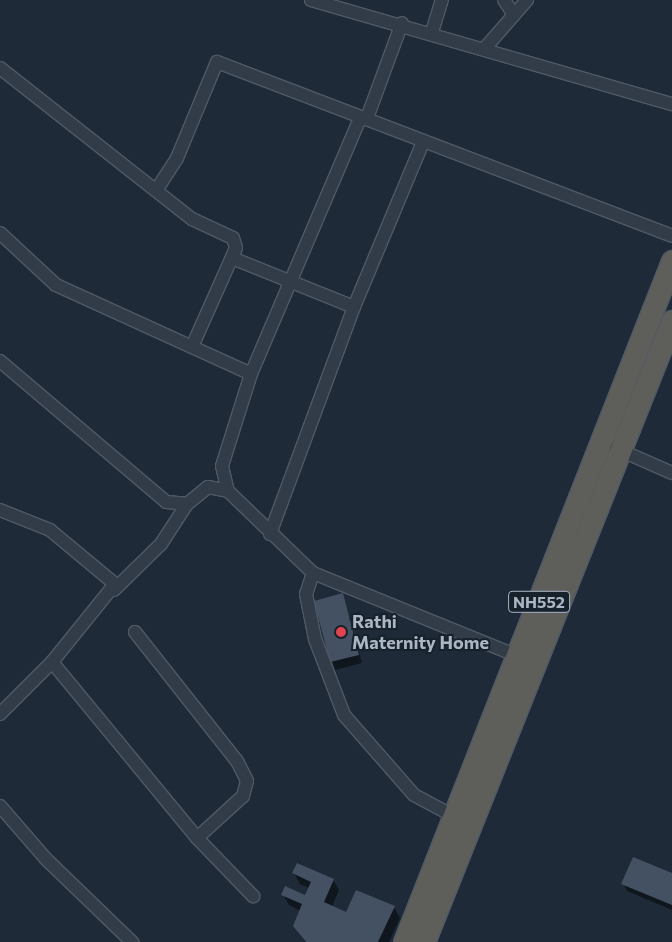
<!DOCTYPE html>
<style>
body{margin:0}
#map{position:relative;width:672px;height:942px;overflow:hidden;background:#1e2a37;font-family:Commissioner,sans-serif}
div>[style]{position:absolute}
.shadow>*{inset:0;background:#0007}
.building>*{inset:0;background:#445162}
.roads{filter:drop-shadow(1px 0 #4f5966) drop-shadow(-1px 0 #4f5966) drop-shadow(0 1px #4f5966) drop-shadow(0 -1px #4f5966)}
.minor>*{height:12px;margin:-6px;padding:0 6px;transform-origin:6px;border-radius:6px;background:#323c48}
.trunk>*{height:21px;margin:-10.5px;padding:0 10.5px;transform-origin:10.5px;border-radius:10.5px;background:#5e5e5b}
.dots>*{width:14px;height:14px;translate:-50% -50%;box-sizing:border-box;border:2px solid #17212c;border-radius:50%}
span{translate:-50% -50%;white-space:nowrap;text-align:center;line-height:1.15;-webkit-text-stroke:4px #17212c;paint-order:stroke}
.shield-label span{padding:1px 4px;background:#17212c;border:1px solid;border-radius:4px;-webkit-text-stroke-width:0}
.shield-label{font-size:16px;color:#abb6c5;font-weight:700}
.poi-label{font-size:18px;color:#abb6c5;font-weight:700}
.left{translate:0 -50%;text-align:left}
</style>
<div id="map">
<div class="shadow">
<i style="clip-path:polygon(343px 595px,362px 663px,335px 670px,316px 602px)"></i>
<i style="clip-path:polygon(294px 873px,333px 880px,339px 890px,332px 907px,347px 913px,394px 907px,400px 918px,389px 942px,305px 942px,294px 926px,301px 911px,289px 905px,283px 895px,306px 897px,309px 888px,300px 884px)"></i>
<i style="clip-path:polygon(672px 874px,672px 910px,627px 891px,623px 883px)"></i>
</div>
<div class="building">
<i style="clip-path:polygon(343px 593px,359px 655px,330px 662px,314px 601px)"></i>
<i style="clip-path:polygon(633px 857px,672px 873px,672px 905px,621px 884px)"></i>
<i style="clip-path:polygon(297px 863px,334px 879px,324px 902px,346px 912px,356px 890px,395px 906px,378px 942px,306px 942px,293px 926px,302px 904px,281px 895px,285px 886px,305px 895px,311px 882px,292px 873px)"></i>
</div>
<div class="roads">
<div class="minor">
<i style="left:311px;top:0;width:376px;rotate:16.1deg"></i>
<i style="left:504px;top:0;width:18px;rotate:56deg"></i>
<i style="left:432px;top:32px;width:34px;rotate:-73deg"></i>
<i style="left:485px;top:48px;width:64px;rotate:-48.8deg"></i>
<i style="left:0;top:68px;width:244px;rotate:38.2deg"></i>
<i style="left:192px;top:219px;width:45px;rotate:24.9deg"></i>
<i style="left:233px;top:238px;width:10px;rotate:73deg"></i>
<i style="left:236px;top:248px;width:108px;rotate:114deg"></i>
<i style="left:157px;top:189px;width:37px;rotate:-57deg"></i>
<i style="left:177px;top:158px;width:104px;rotate:-67.4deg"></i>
<i style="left:217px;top:62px;width:487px;rotate:20.9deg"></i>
<i style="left:0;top:233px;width:76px;rotate:42.9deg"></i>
<i style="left:56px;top:285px;width:214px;rotate:24.5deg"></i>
<i style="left:251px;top:374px;width:96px;rotate:107.5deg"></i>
<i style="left:222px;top:466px;width:26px;rotate:77deg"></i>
<i style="left:228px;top:491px;width:118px;rotate:44deg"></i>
<i style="left:313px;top:573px;width:226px;rotate:22.1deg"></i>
<i style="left:232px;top:258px;width:131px;rotate:21.9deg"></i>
<i style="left:0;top:361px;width:218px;rotate:40.3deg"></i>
<i style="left:166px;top:502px;width:21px;rotate:5deg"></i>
<i style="left:187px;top:504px;width:27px;rotate:-39deg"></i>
<i style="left:208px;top:487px;width:20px;rotate:11deg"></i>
<i style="left:251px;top:374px;width:277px;rotate:-66.9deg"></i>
<i style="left:360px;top:119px;width:7px;rotate:-8deg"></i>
<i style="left:367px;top:118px;width:101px;rotate:-69.8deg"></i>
<i style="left:615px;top:448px;width:62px;rotate:23.7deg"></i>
<i style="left:0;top:510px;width:54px;rotate:21.8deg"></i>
<i style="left:50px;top:530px;width:85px;rotate:39.7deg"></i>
<i style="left:115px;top:584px;width:100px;rotate:128.9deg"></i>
<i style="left:52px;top:662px;width:74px;rotate:135deg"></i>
<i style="left:270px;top:534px;width:242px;rotate:-69.7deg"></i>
<i style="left:354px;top:307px;width:179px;rotate:-67.3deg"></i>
<i style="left:313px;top:573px;width:22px;rotate:108deg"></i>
<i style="left:306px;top:594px;width:46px;rotate:78.7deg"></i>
<i style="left:315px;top:639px;width:81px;rotate:69.1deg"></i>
<i style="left:344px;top:715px;width:106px;rotate:48.8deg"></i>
<i style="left:414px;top:795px;width:51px;rotate:28.1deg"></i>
<i style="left:114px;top:590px;width:66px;rotate:-44.4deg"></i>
<i style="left:161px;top:544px;width:48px;rotate:-57deg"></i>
<i style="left:135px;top:632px;width:164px;rotate:51.7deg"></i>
<i style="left:237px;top:761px;width:22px;rotate:63deg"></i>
<i style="left:247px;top:781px;width:16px;rotate:105deg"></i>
<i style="left:243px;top:796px;width:62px;rotate:137.6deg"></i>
<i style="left:52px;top:662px;width:228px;rotate:50.5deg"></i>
<i style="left:197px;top:838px;width:81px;rotate:46deg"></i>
<i style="left:0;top:806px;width:70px;rotate:49deg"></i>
<i style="left:46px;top:859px;width:120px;rotate:44deg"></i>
</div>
<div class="trunk">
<i style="left:404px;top:942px;width:732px;rotate:-68.52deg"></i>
<i style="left:424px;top:942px;width:669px;rotate:-68.23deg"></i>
</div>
</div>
<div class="dots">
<i style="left:341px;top:632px;background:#e0444e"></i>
</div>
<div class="shield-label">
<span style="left:539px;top:602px">NH552</span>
</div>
<div class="poi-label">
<span class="left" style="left:352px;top:632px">Rathi<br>Maternity Home</span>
</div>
</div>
